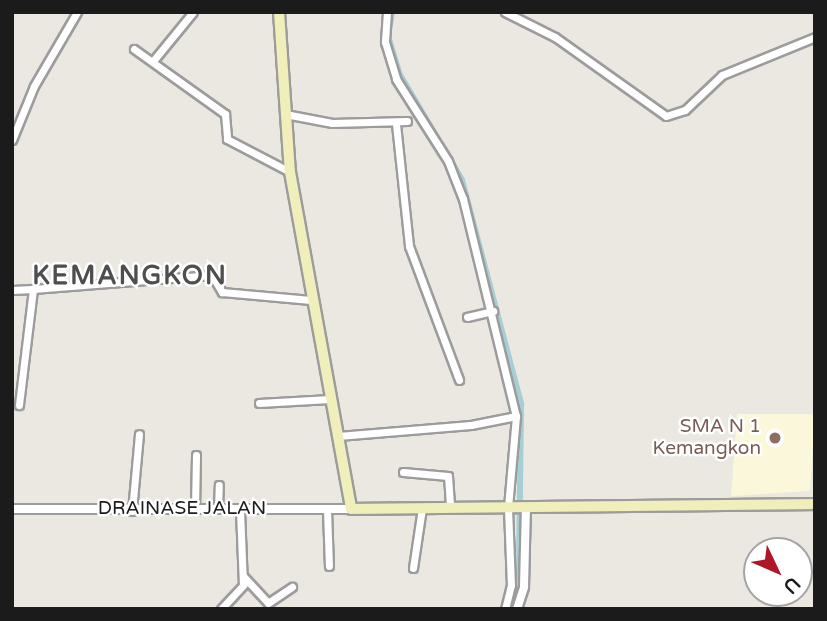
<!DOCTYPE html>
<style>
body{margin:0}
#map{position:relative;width:827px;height:621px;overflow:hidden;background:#ebe7e1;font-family:"Varela Round",sans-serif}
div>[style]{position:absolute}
.education>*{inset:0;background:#faf7db}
.canal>*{height:6px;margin:-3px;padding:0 3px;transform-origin:3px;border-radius:3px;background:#a6ced4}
.roads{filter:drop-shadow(2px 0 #9c9c9c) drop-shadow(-2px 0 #9c9c9c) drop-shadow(0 2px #9c9c9c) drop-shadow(0 -2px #9c9c9c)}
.minor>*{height:7px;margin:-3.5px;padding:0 3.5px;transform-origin:3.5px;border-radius:3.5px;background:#fff}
.tertiary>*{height:8px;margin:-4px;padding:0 4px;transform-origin:4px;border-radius:4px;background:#fff}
.secondary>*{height:10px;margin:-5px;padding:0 5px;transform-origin:5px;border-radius:5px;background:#f0eeba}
.dots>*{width:19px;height:19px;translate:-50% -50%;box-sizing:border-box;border:4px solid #fff;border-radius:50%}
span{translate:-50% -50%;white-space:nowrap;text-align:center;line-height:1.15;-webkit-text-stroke:5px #fff;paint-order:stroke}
.education-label{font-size:19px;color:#785e54}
.right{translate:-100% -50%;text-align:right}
.street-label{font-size:19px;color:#1b1b1b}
.district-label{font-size:26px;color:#4e4e4e;font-weight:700;letter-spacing:2px}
.frame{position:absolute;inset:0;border:14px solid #1b1b1b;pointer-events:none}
.north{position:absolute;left:743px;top:537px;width:70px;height:70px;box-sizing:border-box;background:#fff;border:2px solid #a4a4a4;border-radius:50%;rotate:134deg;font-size:19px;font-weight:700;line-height:28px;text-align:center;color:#1b1b1b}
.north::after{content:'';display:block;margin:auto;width:24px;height:32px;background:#ae1727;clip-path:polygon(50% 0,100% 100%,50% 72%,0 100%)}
</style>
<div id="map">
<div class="education">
<i style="clip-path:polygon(737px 414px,815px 414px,810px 491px,731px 496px)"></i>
</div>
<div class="canal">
<i style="left:392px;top:12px;width:24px;rotate:99deg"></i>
<i style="left:388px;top:36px;width:39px;rotate:73deg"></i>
<i style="left:399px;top:73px;width:124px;rotate:59.5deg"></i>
<i style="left:462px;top:180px;width:232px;rotate:75.2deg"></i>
<i style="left:521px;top:404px;width:156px;rotate:90.7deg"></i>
<i style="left:519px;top:560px;width:50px;rotate:99.3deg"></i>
</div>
<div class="roads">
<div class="minor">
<i style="left:387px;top:12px;width:30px;rotate:94deg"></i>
<i style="left:385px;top:42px;width:39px;rotate:73deg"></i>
<i style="left:396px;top:79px;width:97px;rotate:57.6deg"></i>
<i style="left:448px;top:161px;width:41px;rotate:68.5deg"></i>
<i style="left:463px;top:199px;width:223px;rotate:76.3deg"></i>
<i style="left:505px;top:12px;width:56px;rotate:26.6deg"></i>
<i style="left:555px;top:37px;width:136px;rotate:35.4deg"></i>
<i style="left:666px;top:116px;width:20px;rotate:-18deg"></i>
<i style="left:685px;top:110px;width:51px;rotate:-43.4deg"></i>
<i style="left:722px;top:75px;width:100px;rotate:-22.2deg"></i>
<i style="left:134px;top:49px;width:112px;rotate:35.5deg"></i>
<i style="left:225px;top:114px;width:25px;rotate:85deg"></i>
<i style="left:227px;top:139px;width:71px;rotate:27.6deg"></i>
<i style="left:153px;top:61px;width:63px;rotate:-50.8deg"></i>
<i style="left:285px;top:114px;width:48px;rotate:10.8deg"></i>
<i style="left:332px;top:123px;width:75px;rotate:-1.5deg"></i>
<i style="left:396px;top:124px;width:123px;rotate:83.9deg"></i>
<i style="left:409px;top:246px;width:143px;rotate:69.5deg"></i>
<i style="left:12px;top:140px;width:58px;rotate:-67.8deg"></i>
<i style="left:34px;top:86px;width:86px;rotate:-59.8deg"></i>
<i style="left:33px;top:289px;width:180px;rotate:-4.5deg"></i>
<i style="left:212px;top:275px;width:20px;rotate:60deg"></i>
<i style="left:222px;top:292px;width:89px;rotate:5.1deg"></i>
<i style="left:12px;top:290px;width:21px;rotate:-3deg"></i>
<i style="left:33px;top:289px;width:117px;rotate:96.9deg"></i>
<i style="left:467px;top:317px;width:27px;rotate:-13deg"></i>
<i style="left:259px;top:403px;width:71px;rotate:-3.2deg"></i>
<i style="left:338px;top:436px;width:133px;rotate:-4.7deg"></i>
<i style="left:471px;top:425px;width:46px;rotate:-11.3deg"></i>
<i style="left:516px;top:416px;width:92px;rotate:95deg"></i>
<i style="left:508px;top:508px;width:77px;rotate:87.8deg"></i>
<i style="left:511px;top:585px;width:25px;rotate:104deg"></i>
<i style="left:403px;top:472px;width:45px;rotate:5.1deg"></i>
<i style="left:448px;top:476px;width:32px;rotate:86deg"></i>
<i style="left:195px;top:508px;width:53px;rotate:-88.9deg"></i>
<i style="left:218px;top:508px;width:23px;rotate:-88deg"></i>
<i style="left:327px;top:510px;width:56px;rotate:88deg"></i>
<i style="left:132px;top:511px;width:77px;rotate:-84.8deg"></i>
<i style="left:413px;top:568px;width:61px;rotate:-81.5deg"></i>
<i style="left:244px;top:577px;width:35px;rotate:47deg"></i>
<i style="left:268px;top:603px;width:29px;rotate:-34deg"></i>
<i style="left:221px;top:609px;width:33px;rotate:-47deg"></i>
<i style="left:243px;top:585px;width:76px;rotate:-92.3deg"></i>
</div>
<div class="tertiary">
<i style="left:12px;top:509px;width:339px"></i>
<i style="left:517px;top:609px;width:23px;rotate:-72deg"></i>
<i style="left:524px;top:587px;width:80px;rotate:-88.6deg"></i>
</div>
<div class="secondary">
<i style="left:279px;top:12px;width:160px;rotate:86.1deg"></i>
<i style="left:290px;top:172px;width:342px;rotate:79.7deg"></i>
<i style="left:351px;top:509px;width:464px;rotate:-0.6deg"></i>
</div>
</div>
<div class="dots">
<i style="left:775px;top:438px;background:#8d6e63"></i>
</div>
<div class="education-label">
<span class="right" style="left:761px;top:438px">SMA N 1<br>Kemangkon</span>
</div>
<div class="street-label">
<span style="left:182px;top:509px">DRAINASE JALAN</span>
</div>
<div class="district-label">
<span style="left:130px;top:276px">KEMANGKON</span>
</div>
<div class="frame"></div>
<div class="north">U</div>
</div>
